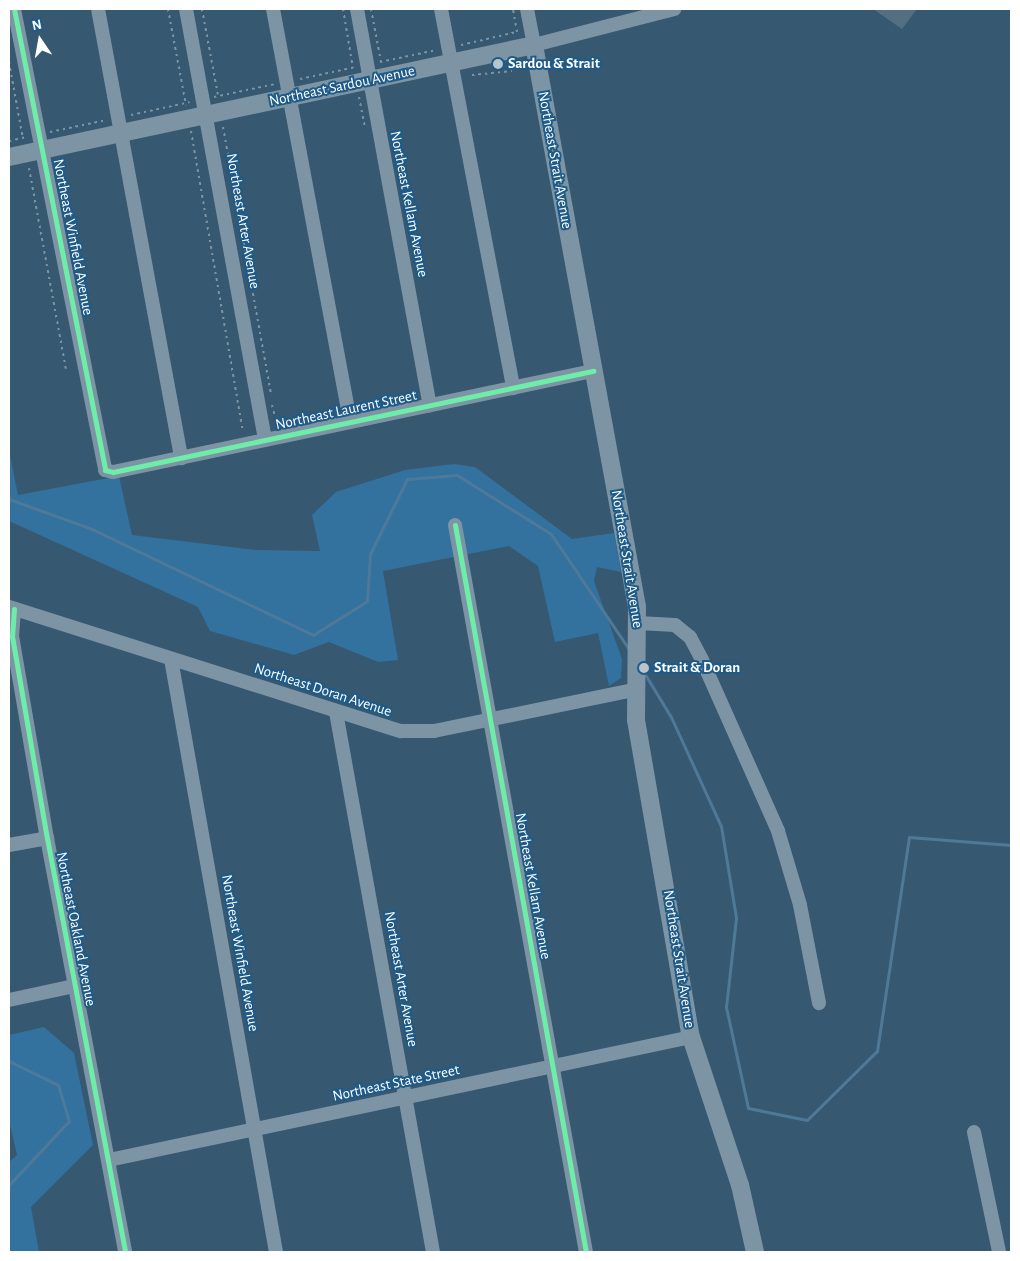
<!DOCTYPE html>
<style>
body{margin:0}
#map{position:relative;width:1020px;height:1261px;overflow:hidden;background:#365870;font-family:"Alegreya Sans",sans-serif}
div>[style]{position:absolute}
.green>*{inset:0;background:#33719f}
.stream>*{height:3px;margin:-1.5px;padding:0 1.5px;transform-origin:1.5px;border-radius:1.5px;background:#4f7998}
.building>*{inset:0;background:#546f82}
.path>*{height:2px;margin-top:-1px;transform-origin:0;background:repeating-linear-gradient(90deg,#7d94a5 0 2.5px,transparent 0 6.5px)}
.minor>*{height:14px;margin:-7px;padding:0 7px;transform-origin:7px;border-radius:7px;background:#7d94a5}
.major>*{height:18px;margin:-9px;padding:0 9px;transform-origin:9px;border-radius:9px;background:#7c94a3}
.cycleway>*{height:5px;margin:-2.5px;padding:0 2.5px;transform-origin:2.5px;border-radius:2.5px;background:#6deda7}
.dots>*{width:14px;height:14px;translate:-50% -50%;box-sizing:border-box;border:2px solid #1e5b88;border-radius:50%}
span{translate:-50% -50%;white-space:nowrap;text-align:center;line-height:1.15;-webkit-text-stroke:4px #1e5b88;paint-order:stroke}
.poi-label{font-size:15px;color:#fff;font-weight:700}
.left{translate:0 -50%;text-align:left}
.street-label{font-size:15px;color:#fff}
.frame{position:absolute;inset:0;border:10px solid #fff;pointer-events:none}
.north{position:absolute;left:15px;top:15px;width:50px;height:50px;-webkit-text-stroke:4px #1e5b88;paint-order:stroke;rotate:348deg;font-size:14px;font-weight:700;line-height:20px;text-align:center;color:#fff}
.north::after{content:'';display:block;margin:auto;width:18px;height:22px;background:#fff;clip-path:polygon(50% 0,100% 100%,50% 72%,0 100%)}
</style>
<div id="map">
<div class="green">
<i style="clip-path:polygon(9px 450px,18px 495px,119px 476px,132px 535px,257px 550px,320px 551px,312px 515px,336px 492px,405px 470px,454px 464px,475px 467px,572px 539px,614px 533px,621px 572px,597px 567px,594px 581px,622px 659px,621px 678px,609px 686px,598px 633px,555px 642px,538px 566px,509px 546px,383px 571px,398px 660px,378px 662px,329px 642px,294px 655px,210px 631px,198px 607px,9px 521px)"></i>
<i style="clip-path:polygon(44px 1027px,74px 1053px,93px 1145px,31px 1207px,39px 1252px,9px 1252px,9px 1162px,17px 1155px,9px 1120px,9px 1035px)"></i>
</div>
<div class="stream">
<i style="left:9px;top:499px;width:88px;rotate:19.9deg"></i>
<i style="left:92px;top:529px;width:245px;rotate:25.6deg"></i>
<i style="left:313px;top:635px;width:64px;rotate:-32.2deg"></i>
<i style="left:367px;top:601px;width:47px;rotate:-86.3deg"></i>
<i style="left:370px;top:554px;width:84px;rotate:-63.7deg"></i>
<i style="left:407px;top:479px;width:50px;rotate:-4.6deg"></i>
<i style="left:457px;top:475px;width:111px;rotate:32.1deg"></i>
<i style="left:551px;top:534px;width:139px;rotate:55.9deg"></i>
<i style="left:643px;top:671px;width:54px;rotate:58.7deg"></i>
<i style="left:671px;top:717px;width:120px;rotate:65.4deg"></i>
<i style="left:721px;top:826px;width:93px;rotate:80.7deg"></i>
<i style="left:736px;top:918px;width:90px;rotate:96.4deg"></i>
<i style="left:726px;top:1007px;width:103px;rotate:77.7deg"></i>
<i style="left:748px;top:1108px;width:60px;rotate:11.5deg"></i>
<i style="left:807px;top:1120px;width:98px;rotate:-44.6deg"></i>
<i style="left:877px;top:1051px;width:216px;rotate:-81.5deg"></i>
<i style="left:909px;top:837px;width:102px;rotate:4.5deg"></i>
<i style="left:9px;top:1061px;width:55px;rotate:26.1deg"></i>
<i style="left:58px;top:1085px;width:38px;rotate:73deg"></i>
<i style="left:69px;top:1121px;width:88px;rotate:133.2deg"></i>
</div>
<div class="building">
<i style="clip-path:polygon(873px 9px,917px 9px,902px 29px)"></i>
</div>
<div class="path">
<i style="left:168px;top:9px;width:98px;rotate:79.4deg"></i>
<i style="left:202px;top:9px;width:87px;rotate:79.5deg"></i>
<i style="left:343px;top:9px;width:60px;rotate:80.4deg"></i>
<i style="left:371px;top:9px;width:54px;rotate:79.3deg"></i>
<i style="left:461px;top:45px;width:57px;rotate:-13.1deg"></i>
<i style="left:517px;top:32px;width:23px;rotate:-100deg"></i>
<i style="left:9px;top:62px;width:78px;rotate:79.7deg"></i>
<i style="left:380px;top:62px;width:58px;rotate:-11.9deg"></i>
<i style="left:472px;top:75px;width:40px;rotate:-5.7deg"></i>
<i style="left:300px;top:79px;width:57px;rotate:-12.1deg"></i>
<i style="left:214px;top:97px;width:62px;rotate:-12deg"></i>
<i style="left:359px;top:97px;width:31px;rotate:79deg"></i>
<i style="left:131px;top:115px;width:60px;rotate:-12.4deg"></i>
<i style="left:223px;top:127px;width:272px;rotate:79.8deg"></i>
<i style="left:191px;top:131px;width:304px;rotate:80.2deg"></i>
<i style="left:50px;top:132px;width:58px;rotate:-11.9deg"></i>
<i style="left:9px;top:141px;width:17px;rotate:-13deg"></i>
<i style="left:29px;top:168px;width:204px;rotate:79.6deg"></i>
<i style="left:272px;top:405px;width:21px;rotate:76deg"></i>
</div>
<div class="minor">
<i style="left:14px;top:9px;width:470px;rotate:78.8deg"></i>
<i style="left:105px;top:470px;width:8px;rotate:14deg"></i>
<i style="left:113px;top:472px;width:491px;rotate:-11.9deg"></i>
<i style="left:98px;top:9px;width:457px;rotate:79.5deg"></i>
<i style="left:186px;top:9px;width:438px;rotate:79.6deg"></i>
<i style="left:273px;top:9px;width:420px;rotate:79.4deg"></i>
<i style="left:357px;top:9px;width:403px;rotate:79.6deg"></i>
<i style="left:441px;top:9px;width:386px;rotate:79.2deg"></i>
<i style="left:527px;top:9px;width:37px;rotate:79deg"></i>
<i style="left:534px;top:45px;width:145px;rotate:-14.4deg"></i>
<i style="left:455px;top:525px;width:739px;rotate:79.79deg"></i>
<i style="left:9px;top:607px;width:411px;rotate:17.6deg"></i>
<i style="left:401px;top:731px;width:33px"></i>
<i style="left:434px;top:731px;width:204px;rotate:-11.6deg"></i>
<i style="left:14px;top:609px;width:27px;rotate:94deg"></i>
<i style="left:12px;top:636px;width:205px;rotate:80.2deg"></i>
<i style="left:47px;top:838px;width:421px;rotate:79.3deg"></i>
<i style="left:638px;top:623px;width:37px;rotate:3deg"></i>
<i style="left:675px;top:625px;width:19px;rotate:39deg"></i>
<i style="left:690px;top:637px;width:26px;rotate:62deg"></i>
<i style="left:702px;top:660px;width:187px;rotate:66deg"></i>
<i style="left:778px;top:831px;width:77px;rotate:73.4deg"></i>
<i style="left:800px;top:905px;width:100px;rotate:79deg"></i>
<i style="left:171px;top:659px;width:602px;rotate:79.96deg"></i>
<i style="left:336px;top:712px;width:549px;rotate:79.82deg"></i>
<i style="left:9px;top:845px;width:39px;rotate:-10deg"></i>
<i style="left:9px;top:1000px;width:66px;rotate:-12.2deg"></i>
<i style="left:974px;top:1132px;width:123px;rotate:78.2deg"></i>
<i style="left:109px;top:1160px;width:595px;rotate:-11.93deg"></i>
</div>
<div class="major">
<i style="left:9px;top:157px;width:537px;rotate:-12.04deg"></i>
<i style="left:534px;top:45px;width:571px;rotate:79.61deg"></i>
<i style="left:637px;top:607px;width:113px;rotate:90.5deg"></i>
<i style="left:636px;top:720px;width:322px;rotate:80.2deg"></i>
<i style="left:691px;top:1037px;width:156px;rotate:71.7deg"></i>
<i style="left:740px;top:1185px;width:69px;rotate:77.4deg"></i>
</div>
<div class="cycleway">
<i style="left:14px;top:9px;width:470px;rotate:78.8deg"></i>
<i style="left:105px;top:470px;width:8px;rotate:14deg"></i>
<i style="left:113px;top:472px;width:491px;rotate:-11.9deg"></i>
<i style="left:455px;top:525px;width:739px;rotate:79.79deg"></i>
<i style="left:14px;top:609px;width:27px;rotate:94deg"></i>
<i style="left:12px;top:636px;width:205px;rotate:80.2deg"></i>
<i style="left:47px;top:838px;width:421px;rotate:79.3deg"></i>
</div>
<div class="dots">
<i style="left:498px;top:64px;background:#b9c5cd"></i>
<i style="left:644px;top:668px;background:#b9c5cd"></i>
</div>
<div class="poi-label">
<span class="left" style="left:508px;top:64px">Sardou &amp; Strait</span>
<span class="left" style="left:654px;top:668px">Strait &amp; Doran</span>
</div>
<div class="street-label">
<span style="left:342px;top:86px;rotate:-12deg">Northeast Sardou Avenue</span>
<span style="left:555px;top:160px;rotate:80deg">Northeast Strait Avenue</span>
<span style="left:409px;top:204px;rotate:79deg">Northeast Kellam Avenue</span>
<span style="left:243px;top:221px;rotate:80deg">Northeast Arter Avenue</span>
<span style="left:73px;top:237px;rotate:79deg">Northeast Winfield Avenue</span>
<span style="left:346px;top:410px;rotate:-12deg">Northeast Laurent Street</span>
<span style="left:627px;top:559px;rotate:81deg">Northeast Strait Avenue</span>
<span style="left:323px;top:690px;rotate:18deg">Northeast Doran Avenue</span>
<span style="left:533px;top:886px;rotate:80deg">Northeast Kellam Avenue</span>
<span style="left:76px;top:929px;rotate:79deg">Northeast Oakland Avenue</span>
<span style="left:240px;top:953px;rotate:80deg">Northeast Winfield Avenue</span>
<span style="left:679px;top:959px;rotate:81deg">Northeast Strait Avenue</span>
<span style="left:401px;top:979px;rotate:80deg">Northeast Arter Avenue</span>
<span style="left:396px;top:1083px;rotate:-12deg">Northeast State Street</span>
</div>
<div class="frame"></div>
<div class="north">N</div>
</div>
